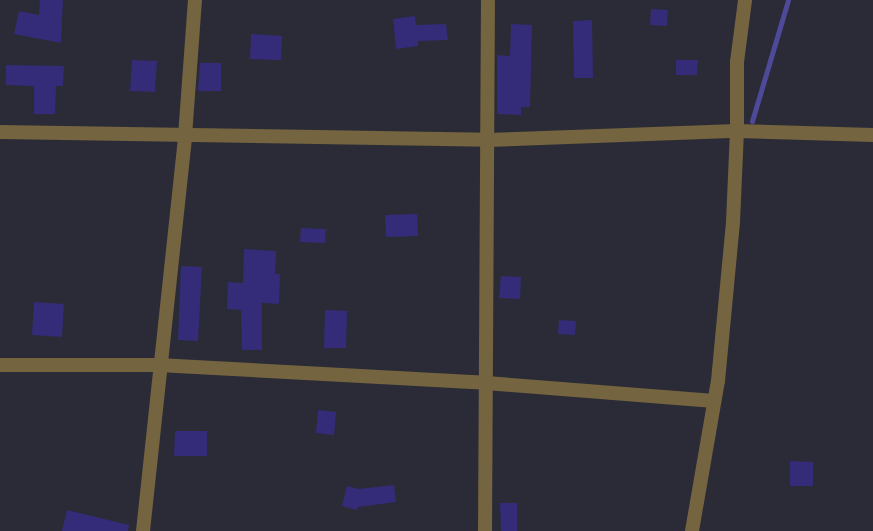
<!DOCTYPE html>
<style>
body{margin:0}
#map{position:relative;width:873px;height:531px;overflow:hidden;background:#2a2b36;font-family:"Asap Condensed",sans-serif}
div>[style]{position:absolute}
.stream>*{height:5px;margin:-2.5px;padding:0 2.5px;transform-origin:2.5px;border-radius:2.5px;background:#4d4a99}
.building>*{inset:0;background:#342c79}
.minor>*{height:14px;margin:-7px;padding:0 7px;transform-origin:7px;border-radius:7px;background:#74643f}
.tertiary>*{height:14px;margin:-7px;padding:0 7px;transform-origin:7px;border-radius:7px;background:#74643f}
span{translate:-50% -50%;white-space:nowrap;text-align:center;line-height:1.15;-webkit-text-stroke:7px #20212c;paint-order:stroke}
</style>
<div id="map">
<div class="stream">
<i style="left:752px;top:121px;width:126px;rotate:-73.4deg"></i>
</div>
<div class="building">
<i style="clip-path:polygon(40px 0,63px 0,61px 43px,14px 34px,19px 11px,39px 15px)"></i>
<i style="clip-path:polygon(651px 9px,668px 10px,667px 26px,650px 25px)"></i>
<i style="clip-path:polygon(415px 16px,416px 25px,446px 24px,448px 40px,418px 41px,418px 46px,396px 49px,393px 19px)"></i>
<i style="clip-path:polygon(592px 20px,593px 78px,574px 78px,573px 21px)"></i>
<i style="clip-path:polygon(511px 24px,532px 25px,530px 107px,521px 107px,521px 115px,497px 114px,497px 55px,510px 56px)"></i>
<i style="clip-path:polygon(251px 34px,282px 36px,281px 60px,250px 59px)"></i>
<i style="clip-path:polygon(132px 60px,157px 61px,155px 92px,130px 91px)"></i>
<i style="clip-path:polygon(676px 60px,698px 60px,697px 75px,676px 75px)"></i>
<i style="clip-path:polygon(200px 63px,221px 63px,221px 91px,198px 91px)"></i>
<i style="clip-path:polygon(6px 65px,64px 66px,63px 86px,56px 86px,55px 114px,34px 114px,34px 86px,6px 85px)"></i>
<i style="clip-path:polygon(417px 214px,418px 236px,386px 237px,385px 215px)"></i>
<i style="clip-path:polygon(301px 228px,326px 229px,325px 243px,300px 242px)"></i>
<i style="clip-path:polygon(244px 249px,276px 251px,275px 274px,280px 274px,279px 304px,262px 303px,262px 350px,242px 350px,241px 310px,227px 309px,228px 282px,243px 283px)"></i>
<i style="clip-path:polygon(181px 266px,202px 267px,198px 341px,178px 340px)"></i>
<i style="clip-path:polygon(501px 276px,521px 277px,520px 299px,499px 298px)"></i>
<i style="clip-path:polygon(34px 302px,64px 304px,62px 337px,32px 335px)"></i>
<i style="clip-path:polygon(325px 310px,347px 311px,346px 348px,324px 348px)"></i>
<i style="clip-path:polygon(559px 320px,576px 321px,575px 335px,558px 334px)"></i>
<i style="clip-path:polygon(318px 410px,336px 412px,334px 435px,316px 433px)"></i>
<i style="clip-path:polygon(175px 431px,207px 431px,207px 456px,174px 456px)"></i>
<i style="clip-path:polygon(790px 461px,813px 462px,813px 486px,790px 486px)"></i>
<i style="clip-path:polygon(394px 485px,396px 502px,358px 507px,357px 510px,342px 506px,347px 486px,359px 489px)"></i>
<i style="clip-path:polygon(500px 503px,517px 503px,517px 531px,501px 531px)"></i>
<i style="clip-path:polygon(67px 510px,129px 525px,128px 531px,62px 531px)"></i>
</div>
<div class="minor">
<i style="left:737px;top:131px;width:69px;rotate:-90deg"></i>
<i style="left:737px;top:62px;width:63px;rotate:-82.6deg"></i>
<i style="left:0;top:365px;width:158px"></i>
<i style="left:158px;top:365px;width:328px;rotate:3.1deg"></i>
<i style="left:486px;top:383px;width:229px;rotate:4.5deg"></i>
<i style="left:143px;top:531px;width:397px;rotate:-83.9deg"></i>
<i style="left:185px;top:136px;width:136px;rotate:-85.8deg"></i>
<i style="left:485px;top:531px;width:531px;rotate:-89.68deg"></i>
</div>
<div class="tertiary">
<i style="left:0;top:132px;width:488px;rotate:0.9deg"></i>
<i style="left:488px;top:140px;width:249px;rotate:-2.1deg"></i>
<i style="left:737px;top:131px;width:136px;rotate:1.7deg"></i>
<i style="left:692px;top:531px;width:152px;rotate:-80.2deg"></i>
<i style="left:718px;top:381px;width:160px;rotate:-84.6deg"></i>
<i style="left:733px;top:222px;width:91px;rotate:-87.5deg"></i>
</div>
</div>
